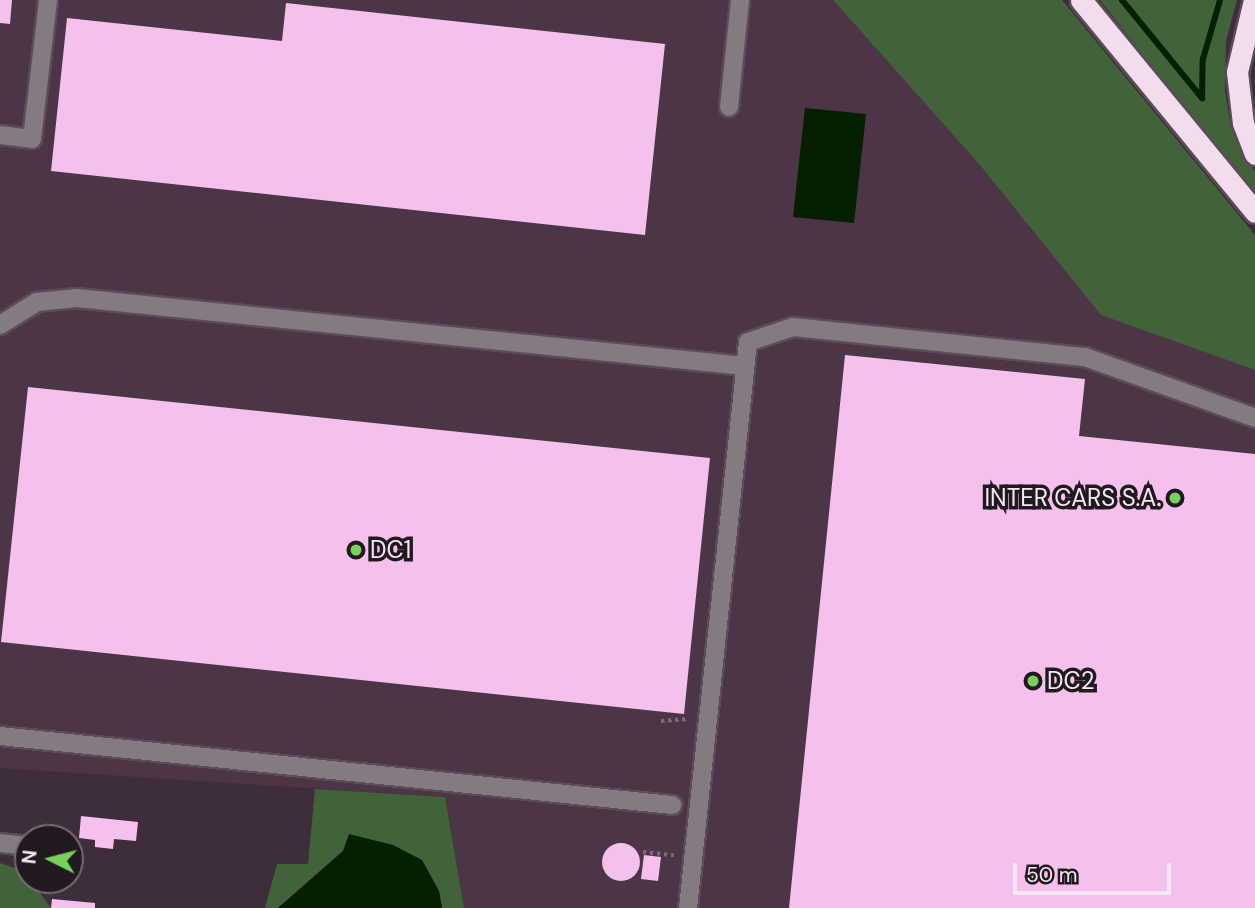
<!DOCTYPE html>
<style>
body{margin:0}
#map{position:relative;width:1255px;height:908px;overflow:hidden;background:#3e2e3b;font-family:"DM Sans",sans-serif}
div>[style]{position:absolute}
.built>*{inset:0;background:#4b3547}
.green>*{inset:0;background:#426239}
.water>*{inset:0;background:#051f00}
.stream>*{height:6px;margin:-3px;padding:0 3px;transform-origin:3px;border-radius:3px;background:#051f00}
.building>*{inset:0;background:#f5c0eb}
.round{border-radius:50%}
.path>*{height:3.5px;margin-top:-1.75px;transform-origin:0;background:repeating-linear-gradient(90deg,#796b77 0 3.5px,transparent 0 7px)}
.roads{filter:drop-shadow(2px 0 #5b4c58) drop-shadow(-2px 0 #5b4c58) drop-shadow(0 2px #5b4c58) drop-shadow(0 -2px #5b4c58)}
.minor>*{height:18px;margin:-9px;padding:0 9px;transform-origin:9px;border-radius:9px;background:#847b82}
.highway>*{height:21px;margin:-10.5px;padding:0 10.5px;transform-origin:10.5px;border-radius:10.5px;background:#f2ddee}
.dots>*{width:19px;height:19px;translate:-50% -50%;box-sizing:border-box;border:4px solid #21191f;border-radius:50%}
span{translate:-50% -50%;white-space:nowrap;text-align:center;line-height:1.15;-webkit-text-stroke:7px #21191f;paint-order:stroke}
.poi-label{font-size:24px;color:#f3e8f1}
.right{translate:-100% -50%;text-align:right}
.left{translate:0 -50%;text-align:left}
.north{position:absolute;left:14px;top:824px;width:70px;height:70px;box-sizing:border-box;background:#21191f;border:2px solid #756c73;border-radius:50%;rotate:276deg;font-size:19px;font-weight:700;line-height:28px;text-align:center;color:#f3e8f1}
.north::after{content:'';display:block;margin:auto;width:24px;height:32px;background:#76d25a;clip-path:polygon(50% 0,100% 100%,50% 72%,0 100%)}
.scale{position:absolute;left:1013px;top:863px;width:158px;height:32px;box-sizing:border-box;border:4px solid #f3e8f1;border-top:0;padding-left:9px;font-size:21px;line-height:24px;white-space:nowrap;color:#f3e8f1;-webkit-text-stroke:5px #21191f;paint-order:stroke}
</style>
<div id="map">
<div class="built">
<i style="clip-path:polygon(0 0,833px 0,979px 164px,1101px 314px,1255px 370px,1255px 908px,464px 908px,444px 797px,0 768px)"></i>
</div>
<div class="green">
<i style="clip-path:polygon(833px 0,1062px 0,1255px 235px,1255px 370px,1101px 315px,979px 164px)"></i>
<i style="clip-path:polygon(1100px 0,1237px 0,1226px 41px,1225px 91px,1231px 128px,1255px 172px,1255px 197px)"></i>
<i style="clip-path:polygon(315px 789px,445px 797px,464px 908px,442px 908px,439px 891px,343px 851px,278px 908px,265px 908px,277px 864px,308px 864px)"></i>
<i style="clip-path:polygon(0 863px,24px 871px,51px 908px,0 908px)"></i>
</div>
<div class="water">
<i style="clip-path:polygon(805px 108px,866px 114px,854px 223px,793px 217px)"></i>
<i style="clip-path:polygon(349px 834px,393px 845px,422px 860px,439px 891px,442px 908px,278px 908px,343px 851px)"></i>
</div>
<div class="stream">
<i style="left:1122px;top:0;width:127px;rotate:50.8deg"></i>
<i style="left:1202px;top:98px;width:39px;rotate:-89deg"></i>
<i style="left:1203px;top:59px;width:61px;rotate:-73.9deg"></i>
</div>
<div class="building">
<i style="clip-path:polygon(0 0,12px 0,10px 24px,0 23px)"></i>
<i style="clip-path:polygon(286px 3px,665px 44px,645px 235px,51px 171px,67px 18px,282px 41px)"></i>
<i style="clip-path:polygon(845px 355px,1085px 379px,1079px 436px,1255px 454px,1255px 908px,789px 908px)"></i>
<i style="clip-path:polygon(28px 387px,710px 458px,684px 714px,1px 642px)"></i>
<i style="clip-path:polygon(81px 816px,138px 822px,136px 841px,114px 839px,113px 849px,95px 847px,95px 840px,79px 838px)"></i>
<i class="round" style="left:602px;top:843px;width:38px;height:38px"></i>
<i style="clip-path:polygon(644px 855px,661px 857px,658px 881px,641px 879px)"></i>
<i style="clip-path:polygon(52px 899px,95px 903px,95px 908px,51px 908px)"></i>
</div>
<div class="path">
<i style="left:661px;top:721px;width:27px;rotate:-4deg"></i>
<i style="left:643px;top:852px;width:31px;rotate:6deg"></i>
</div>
<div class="roads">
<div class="minor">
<i style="left:729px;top:107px;width:108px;rotate:-84.1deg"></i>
<i style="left:0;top:135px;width:32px;rotate:7deg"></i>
<i style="left:32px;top:139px;width:140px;rotate:-83.4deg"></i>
<i style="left:0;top:325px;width:44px;rotate:-31.9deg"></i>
<i style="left:37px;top:302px;width:40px;rotate:-5.7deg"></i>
<i style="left:77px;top:298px;width:671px;rotate:5.81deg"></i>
<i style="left:0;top:736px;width:676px;rotate:5.86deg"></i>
<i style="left:0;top:843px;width:28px;rotate:6deg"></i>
<i style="left:688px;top:908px;width:569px;rotate:-83.95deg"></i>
<i style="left:748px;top:342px;width:47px;rotate:-18.4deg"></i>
<i style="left:793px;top:327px;width:294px;rotate:5.9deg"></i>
<i style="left:1085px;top:357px;width:181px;rotate:19.7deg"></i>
</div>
<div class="highway">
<i style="left:1081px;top:0;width:274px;rotate:50.6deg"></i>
<i style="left:1254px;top:0;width:74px;rotate:103.3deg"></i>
<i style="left:1237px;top:72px;width:51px;rotate:83.3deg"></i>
<i style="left:1243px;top:123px;width:33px;rotate:69deg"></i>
</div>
</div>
<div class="dots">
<i style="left:1175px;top:498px;background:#76d25a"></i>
<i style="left:356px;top:550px;background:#76d25a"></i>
<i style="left:1033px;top:681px;background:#76d25a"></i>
</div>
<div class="poi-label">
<span class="right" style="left:1161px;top:498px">INTER CARS S.A.</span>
<span class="left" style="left:370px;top:550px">DC1</span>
<span class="left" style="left:1047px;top:681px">DC2</span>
</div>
<div class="north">N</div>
<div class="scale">50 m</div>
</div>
